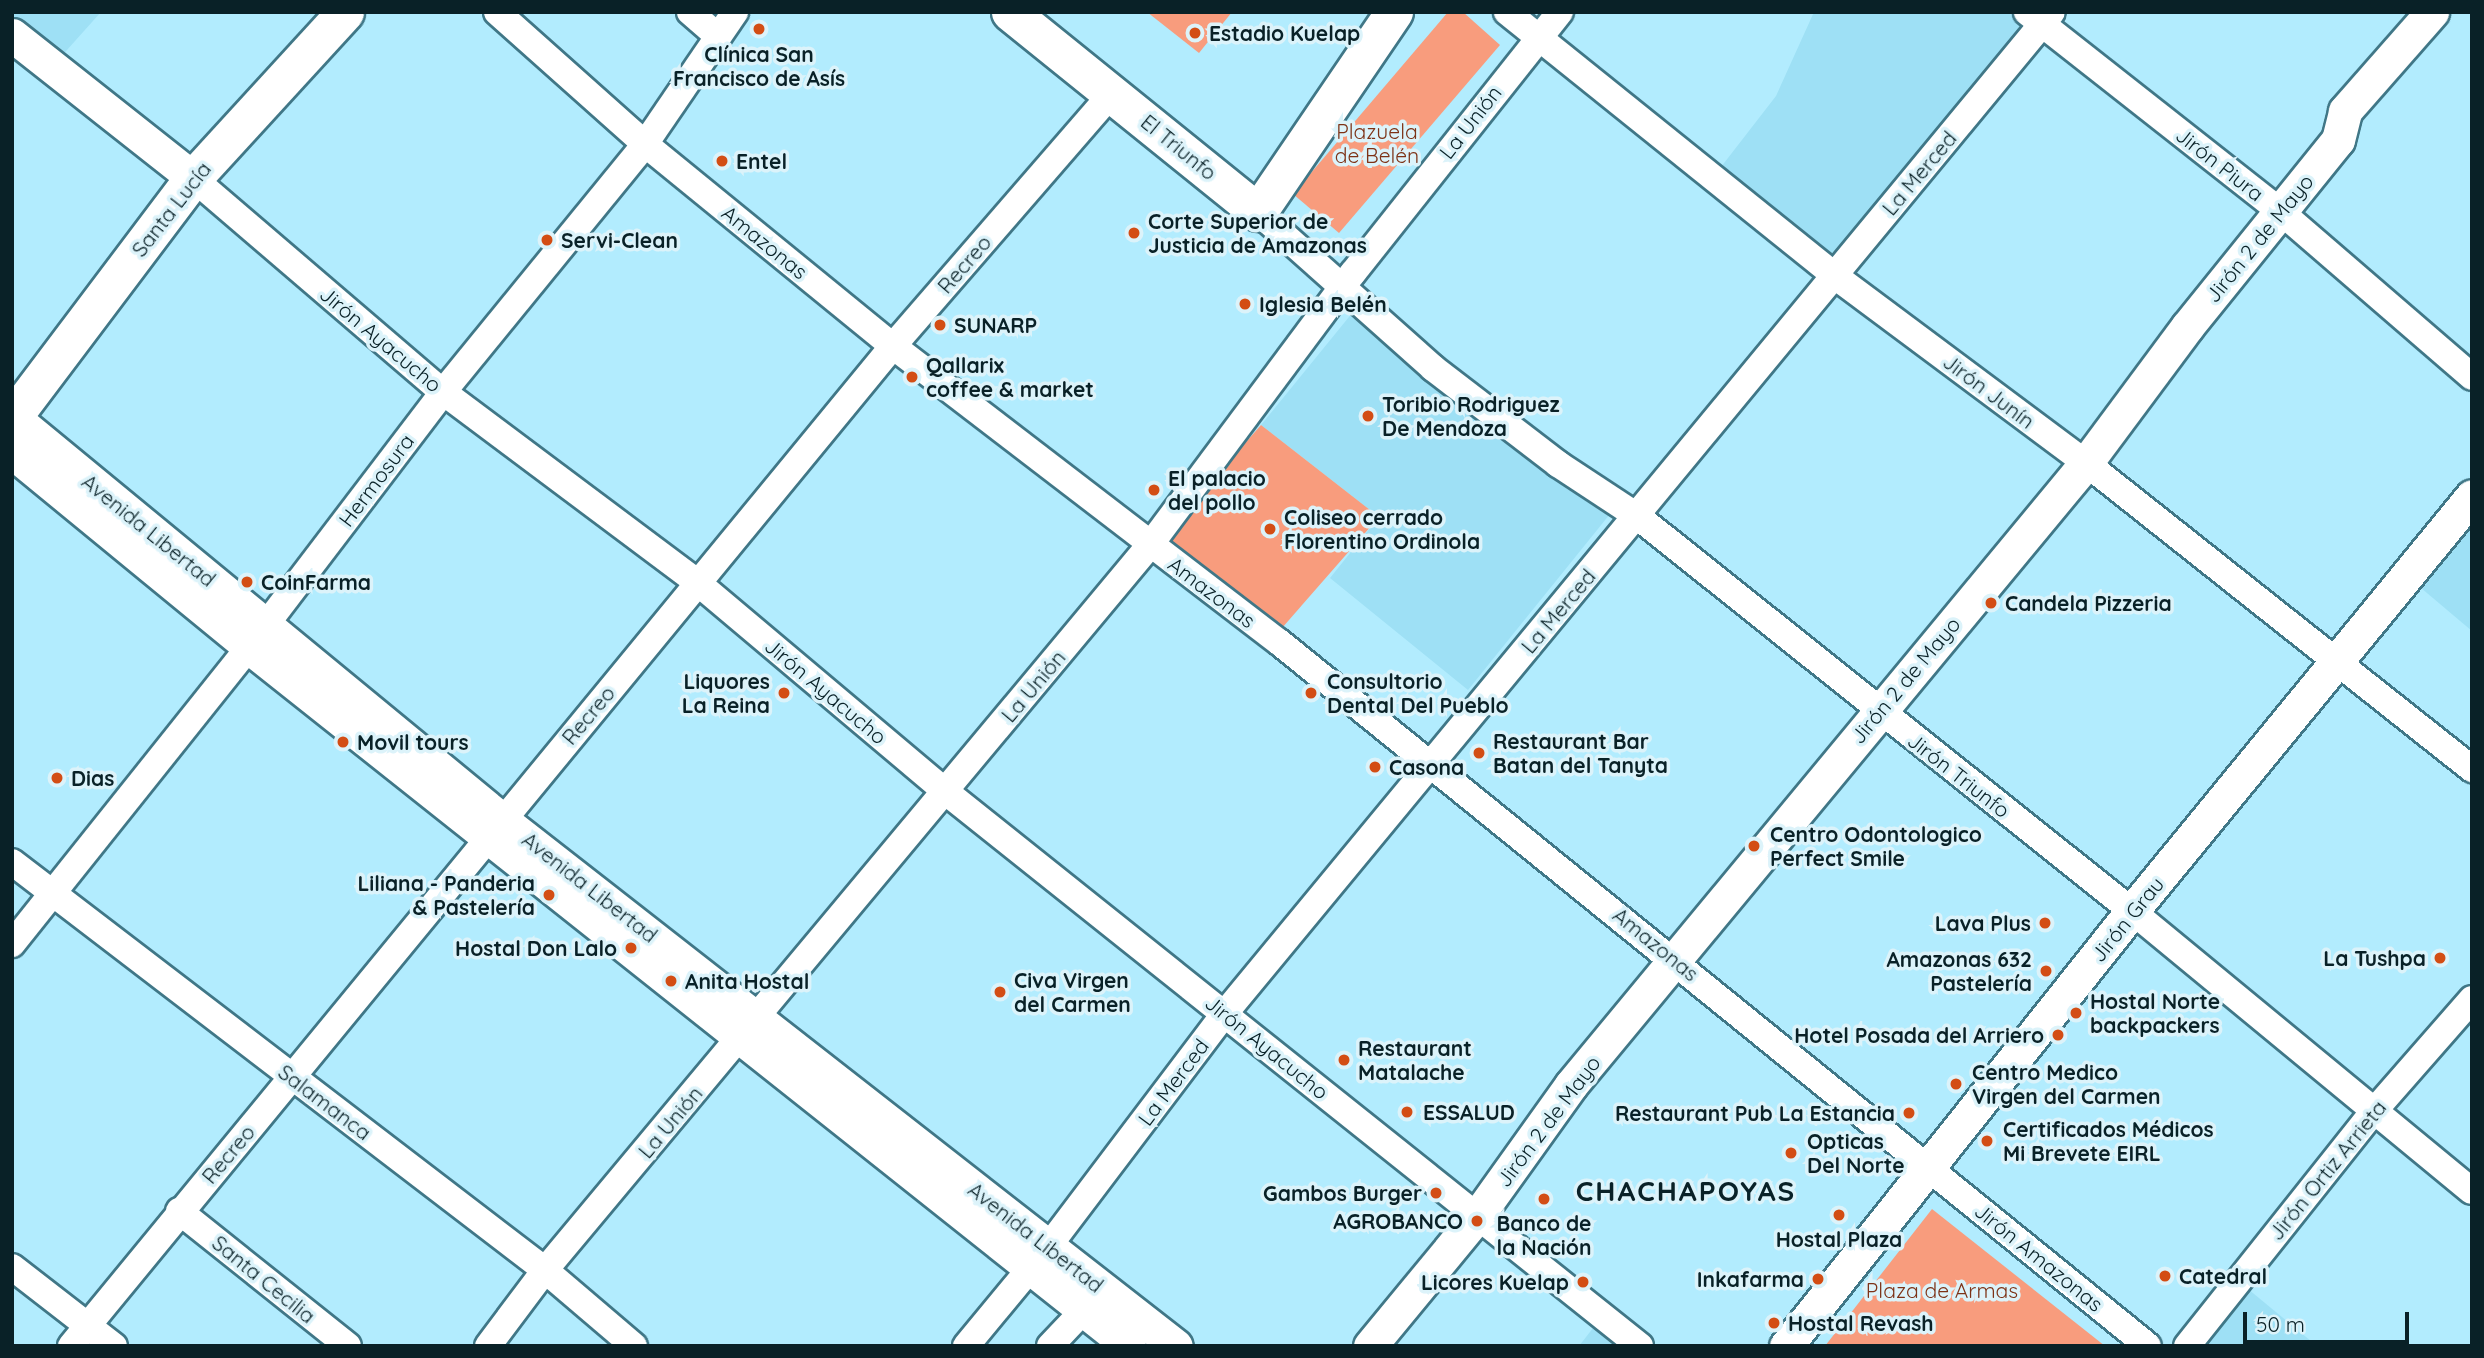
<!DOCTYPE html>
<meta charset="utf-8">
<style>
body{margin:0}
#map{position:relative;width:2484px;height:1358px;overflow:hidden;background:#b2ecfe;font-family:Quicksand,sans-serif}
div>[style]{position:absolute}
.built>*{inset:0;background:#9ee0f5}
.green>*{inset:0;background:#f89c7d}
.roads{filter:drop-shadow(2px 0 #407787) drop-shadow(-2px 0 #407787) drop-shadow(0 2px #407787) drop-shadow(0 -2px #407787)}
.minor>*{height:26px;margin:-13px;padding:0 13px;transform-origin:13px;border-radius:13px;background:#fff}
.major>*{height:33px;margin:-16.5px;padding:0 16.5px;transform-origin:16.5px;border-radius:16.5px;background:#fff}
.highway>*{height:37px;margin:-18.5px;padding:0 18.5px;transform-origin:18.5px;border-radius:18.5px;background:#fff}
.dots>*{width:19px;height:19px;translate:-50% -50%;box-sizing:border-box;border:4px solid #dcf3fa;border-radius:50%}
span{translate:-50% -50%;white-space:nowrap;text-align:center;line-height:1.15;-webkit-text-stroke:7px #dcf3fa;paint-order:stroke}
.poi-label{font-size:21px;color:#092127;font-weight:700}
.left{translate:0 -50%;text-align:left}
.right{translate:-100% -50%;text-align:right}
.street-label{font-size:21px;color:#092127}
.park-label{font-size:21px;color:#7d3216}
.district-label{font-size:28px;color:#092127;font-weight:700;letter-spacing:2px}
.frame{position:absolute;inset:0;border:14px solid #092127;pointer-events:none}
.scale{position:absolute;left:2243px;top:1312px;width:166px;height:32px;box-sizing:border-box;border:4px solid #092127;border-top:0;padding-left:9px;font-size:21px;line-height:24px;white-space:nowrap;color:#092127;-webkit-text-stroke:5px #dcf3fa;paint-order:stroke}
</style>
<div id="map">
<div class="built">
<i style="clip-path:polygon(12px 12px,101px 12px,58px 60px,12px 22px)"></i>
<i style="clip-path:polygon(1814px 12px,2008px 12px,2028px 28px,1838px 264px,1721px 167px,1776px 96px)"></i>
<i style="clip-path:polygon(1353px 312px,1610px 514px,1468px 690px,1330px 578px,1379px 517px,1261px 425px)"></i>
<i style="clip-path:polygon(2472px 521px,2472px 631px,2421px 588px)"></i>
<i style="clip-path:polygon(2248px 1289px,2317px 1346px,2201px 1346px)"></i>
<i style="clip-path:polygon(1597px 1323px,1626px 1346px,1579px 1346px)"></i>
</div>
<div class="green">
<i style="clip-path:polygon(1147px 12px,1232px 12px,1199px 53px)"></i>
<i style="clip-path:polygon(1448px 12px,1463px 12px,1500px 45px,1339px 233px,1293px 194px)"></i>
<i style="clip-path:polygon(1261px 425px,1379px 517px,1275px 636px,1160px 540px)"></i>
<i style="clip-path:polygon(1932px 1209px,2105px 1346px,1825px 1346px)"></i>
</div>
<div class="roads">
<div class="minor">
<i style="left:497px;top:12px;width:198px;rotate:41.7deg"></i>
<i style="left:645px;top:144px;width:320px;rotate:39.2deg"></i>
<i style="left:893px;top:346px;width:486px;rotate:37.5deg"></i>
<i style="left:1279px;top:642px;width:1118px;rotate:39.01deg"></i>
<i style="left:690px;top:12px;width:37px;rotate:41deg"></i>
<i style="left:1507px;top:12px;width:421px;rotate:38.8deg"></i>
<i style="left:1835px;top:276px;width:313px;rotate:36.7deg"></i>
<i style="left:2086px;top:463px;width:493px;rotate:38.4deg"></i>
<i style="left:2027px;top:12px;width:323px;rotate:38.2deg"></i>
<i style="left:2281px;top:212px;width:252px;rotate:40.8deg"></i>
<i style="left:193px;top:178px;width:329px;rotate:40.6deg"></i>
<i style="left:443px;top:392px;width:319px;rotate:36.8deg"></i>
<i style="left:698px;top:583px;width:324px;rotate:40.1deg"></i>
<i style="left:946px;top:792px;width:888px;rotate:38.6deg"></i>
<i style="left:1258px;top:212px;width:234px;rotate:41.7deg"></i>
<i style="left:1433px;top:368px;width:158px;rotate:37.5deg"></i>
<i style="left:1558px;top:464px;width:95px;rotate:33.4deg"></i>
<i style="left:1637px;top:516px;width:633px;rotate:38.59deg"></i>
<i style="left:2132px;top:911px;width:440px;rotate:39.5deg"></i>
<i style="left:12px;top:862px;width:671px;rotate:37.43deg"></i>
<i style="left:545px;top:1270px;width:117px;rotate:40.5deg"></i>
<i style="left:12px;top:944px;width:380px;rotate:-51.4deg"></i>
<i style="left:249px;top:647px;width:320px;rotate:-52.7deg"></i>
<i style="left:443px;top:392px;width:320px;rotate:-50.8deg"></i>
<i style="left:645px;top:144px;width:160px;rotate:-55.7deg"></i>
<i style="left:179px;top:1211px;width:216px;rotate:38.6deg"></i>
<i style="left:12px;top:1267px;width:129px;rotate:37.8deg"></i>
<i style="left:71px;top:1346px;width:1294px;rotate:-50.58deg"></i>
<i style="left:893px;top:346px;width:336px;rotate:-49.1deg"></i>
<i style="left:488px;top:1346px;width:95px;rotate:-53.1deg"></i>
<i style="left:545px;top:1270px;width:944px;rotate:-50.16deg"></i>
<i style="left:1150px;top:545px;width:339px;rotate:-53.3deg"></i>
<i style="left:1353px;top:273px;width:333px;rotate:-51.6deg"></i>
<i style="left:966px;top:1346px;width:129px;rotate:-50.4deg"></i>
<i style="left:1048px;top:1247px;width:293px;rotate:-52.9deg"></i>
<i style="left:1225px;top:1013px;width:1298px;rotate:-50.44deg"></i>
<i style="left:1050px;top:1346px;width:50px;rotate:-46.6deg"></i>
<i style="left:2187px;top:1346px;width:300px;rotate:-51.5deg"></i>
<i style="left:2374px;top:1111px;width:149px;rotate:-48.8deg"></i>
</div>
<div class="major">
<i style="left:12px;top:35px;width:231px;rotate:38.3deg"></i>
<i style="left:13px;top:417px;width:632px;rotate:39.48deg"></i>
<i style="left:501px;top:819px;width:856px;rotate:37.98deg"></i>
<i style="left:12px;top:452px;width:307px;rotate:39.4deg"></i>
<i style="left:249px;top:647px;width:1124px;rotate:38.46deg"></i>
<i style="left:1370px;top:1346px;width:170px;rotate:-50.5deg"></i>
<i style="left:1478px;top:1215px;width:160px;rotate:-54.4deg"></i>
<i style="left:1571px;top:1085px;width:808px;rotate:-50.38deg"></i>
<i style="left:2086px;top:463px;width:169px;rotate:-53.4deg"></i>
<i style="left:2187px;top:327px;width:240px;rotate:-51.1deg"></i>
<i style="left:2338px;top:140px;width:30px;rotate:-76deg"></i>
<i style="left:2345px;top:111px;width:132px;rotate:-48.7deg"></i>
<i style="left:1786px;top:1346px;width:556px;rotate:-51.5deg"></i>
<i style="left:2132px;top:911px;width:536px;rotate:-50.67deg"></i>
</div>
<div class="highway">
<i style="left:1010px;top:12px;width:319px;rotate:38.9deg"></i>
<i style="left:1258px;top:212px;width:242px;rotate:-55.8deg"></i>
<i style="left:12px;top:418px;width:301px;rotate:-53deg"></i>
<i style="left:193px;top:178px;width:225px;rotate:-47.5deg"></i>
</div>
</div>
<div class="dots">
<i style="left:759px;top:29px;background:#d34d14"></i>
<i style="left:1195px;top:33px;background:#d34d14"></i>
<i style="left:722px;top:161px;background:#d34d14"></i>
<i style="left:1134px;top:233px;background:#d34d14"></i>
<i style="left:547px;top:240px;background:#d34d14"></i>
<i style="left:1245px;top:304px;background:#d34d14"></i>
<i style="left:940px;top:325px;background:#d34d14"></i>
<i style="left:912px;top:377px;background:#d34d14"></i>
<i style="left:1368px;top:416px;background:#d34d14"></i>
<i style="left:1154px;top:490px;background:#d34d14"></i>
<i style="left:1270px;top:529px;background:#d34d14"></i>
<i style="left:247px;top:582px;background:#d34d14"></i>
<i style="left:1991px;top:603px;background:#d34d14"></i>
<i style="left:784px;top:693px;background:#d34d14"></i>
<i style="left:1311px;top:693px;background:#d34d14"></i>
<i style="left:343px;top:742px;background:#d34d14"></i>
<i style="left:1479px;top:753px;background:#d34d14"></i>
<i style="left:1375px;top:767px;background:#d34d14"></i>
<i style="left:57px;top:778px;background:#d34d14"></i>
<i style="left:1754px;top:846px;background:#d34d14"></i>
<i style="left:549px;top:895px;background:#d34d14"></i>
<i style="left:2045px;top:923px;background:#d34d14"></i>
<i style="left:631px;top:948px;background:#d34d14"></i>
<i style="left:2440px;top:958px;background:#d34d14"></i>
<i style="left:2046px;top:971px;background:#d34d14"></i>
<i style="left:671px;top:981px;background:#d34d14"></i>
<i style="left:1000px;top:992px;background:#d34d14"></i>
<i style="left:2076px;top:1013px;background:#d34d14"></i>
<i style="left:2058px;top:1035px;background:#d34d14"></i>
<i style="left:1344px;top:1060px;background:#d34d14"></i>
<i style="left:1956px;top:1084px;background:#d34d14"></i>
<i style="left:1407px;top:1112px;background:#d34d14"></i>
<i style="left:1909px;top:1113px;background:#d34d14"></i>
<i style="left:1987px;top:1141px;background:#d34d14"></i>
<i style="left:1791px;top:1153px;background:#d34d14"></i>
<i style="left:1436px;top:1193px;background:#d34d14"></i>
<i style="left:1544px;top:1199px;background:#d34d14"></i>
<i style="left:1839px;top:1215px;background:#d34d14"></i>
<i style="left:1477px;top:1221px;background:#d34d14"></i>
<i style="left:2165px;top:1276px;background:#d34d14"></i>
<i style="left:1818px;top:1279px;background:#d34d14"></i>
<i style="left:1583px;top:1282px;background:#d34d14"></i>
<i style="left:1774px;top:1323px;background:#d34d14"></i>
</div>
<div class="poi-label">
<span class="left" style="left:1209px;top:33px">Estadio Kuelap</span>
<span style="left:759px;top:66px">Clínica San<br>Francisco de Asís</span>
<span class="left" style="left:736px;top:161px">Entel</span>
<span class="left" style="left:1148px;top:233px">Corte Superior de<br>Justicia de Amazonas</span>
<span class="left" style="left:561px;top:240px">Servi-Clean</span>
<span class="left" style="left:1259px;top:304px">Iglesia Belén</span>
<span class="left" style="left:954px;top:325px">SUNARP</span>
<span class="left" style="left:926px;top:377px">Qallarix<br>coffee &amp; market</span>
<span class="left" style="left:1382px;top:416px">Toribio Rodriguez<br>De Mendoza</span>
<span class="left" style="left:1168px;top:490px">El palacio<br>del pollo</span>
<span class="left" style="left:1284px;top:529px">Coliseo cerrado<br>Florentino Ordinola</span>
<span class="left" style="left:261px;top:582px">CoinFarma</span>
<span class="left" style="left:2005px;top:603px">Candela Pizzeria</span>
<span class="right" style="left:770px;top:693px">Liquores<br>La Reina</span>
<span class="left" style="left:1327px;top:693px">Consultorio<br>Dental Del Pueblo</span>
<span class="left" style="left:1493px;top:753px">Restaurant Bar<br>Batan del Tanyta</span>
<span class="left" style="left:357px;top:742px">Movil tours</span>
<span class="left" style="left:1389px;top:767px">Casona</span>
<span class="left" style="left:71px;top:778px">Dias</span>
<span class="left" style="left:1770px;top:846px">Centro Odontologico<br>Perfect Smile</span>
<span class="right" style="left:535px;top:895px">Liliana - Panderia<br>&amp; Pastelería</span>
<span class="right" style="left:2031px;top:923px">Lava Plus</span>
<span class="right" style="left:617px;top:948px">Hostal Don Lalo</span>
<span class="right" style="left:2426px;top:958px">La Tushpa</span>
<span class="right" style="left:2032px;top:971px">Amazonas 632<br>Pastelería</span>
<span class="left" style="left:1014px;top:992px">Civa Virgen<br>del Carmen</span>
<span class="left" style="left:685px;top:981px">Anita Hostal</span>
<span class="left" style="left:2090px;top:1013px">Hostal Norte<br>backpackers</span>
<span class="right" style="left:2044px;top:1035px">Hotel Posada del Arriero</span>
<span class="left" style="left:1358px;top:1060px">Restaurant<br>Matalache</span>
<span class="left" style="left:1972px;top:1084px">Centro Medico<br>Virgen del Carmen</span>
<span class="left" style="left:1423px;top:1112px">ESSALUD</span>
<span class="right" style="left:1895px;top:1113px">Restaurant Pub La Estancia</span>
<span class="left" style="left:2003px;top:1141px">Certificados Médicos<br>Mi Brevete EIRL</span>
<span class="left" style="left:1807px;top:1153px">Opticas<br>Del Norte</span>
<span class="right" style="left:1422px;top:1193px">Gambos Burger</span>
<span class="right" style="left:1463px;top:1221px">AGROBANCO</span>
<span style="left:1544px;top:1235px">Banco de<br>la Nación</span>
<span style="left:1839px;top:1239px">Hostal Plaza</span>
<span class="left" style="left:2179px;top:1276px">Catedral</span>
<span class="right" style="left:1804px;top:1279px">Inkafarma</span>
<span class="right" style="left:1569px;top:1282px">Licores Kuelap</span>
<span class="left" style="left:1788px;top:1323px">Hostal Revash</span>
</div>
<div class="street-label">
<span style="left:1470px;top:122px;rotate:-52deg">La Unión</span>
<span style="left:1179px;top:147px;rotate:39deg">El Triunfo</span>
<span style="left:2220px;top:164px;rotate:38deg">Jirón Piura</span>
<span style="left:1919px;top:173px;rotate:-50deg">La Merced</span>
<span style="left:171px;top:209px;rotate:-52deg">Santa Lucía</span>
<span style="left:2259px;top:238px;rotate:-51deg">Jirón 2 de Mayo</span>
<span style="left:765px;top:242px;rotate:39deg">Amazonas</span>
<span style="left:964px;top:264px;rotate:-49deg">Recreo</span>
<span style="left:381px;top:339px;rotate:40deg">Jirón Ayacucho</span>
<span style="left:1989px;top:391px;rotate:37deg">Jirón Junín</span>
<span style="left:376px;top:480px;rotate:-53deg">Hermosura</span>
<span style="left:149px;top:530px;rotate:39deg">Avenida Libertad</span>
<span style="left:1212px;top:592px;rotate:37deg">Amazonas</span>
<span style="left:1558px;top:611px;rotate:-50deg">La Merced</span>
<span style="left:1905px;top:680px;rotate:-50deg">Jirón 2 de Mayo</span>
<span style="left:1033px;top:686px;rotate:-50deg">La Unión</span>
<span style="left:826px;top:691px;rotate:40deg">Jirón Ayacucho</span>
<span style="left:588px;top:715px;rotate:-50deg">Recreo</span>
<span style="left:1959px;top:775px;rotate:38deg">Jirón Triunfo</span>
<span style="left:590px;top:887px;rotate:38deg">Avenida Libertad</span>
<span style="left:2127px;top:919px;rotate:-51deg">Jirón Grau</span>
<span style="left:1656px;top:944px;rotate:39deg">Amazonas</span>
<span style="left:1267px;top:1047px;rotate:39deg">Jirón Ayacucho</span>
<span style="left:1173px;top:1082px;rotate:-53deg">La Merced</span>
<span style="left:325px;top:1102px;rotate:37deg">Salamanca</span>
<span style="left:1548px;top:1121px;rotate:-53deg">Jirón 2 de Mayo</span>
<span style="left:670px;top:1122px;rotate:-50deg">La Unión</span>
<span style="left:228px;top:1154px;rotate:-50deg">Recreo</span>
<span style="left:2327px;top:1170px;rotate:-51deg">Jirón Ortiz Arrieta</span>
<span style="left:1036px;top:1237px;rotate:38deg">Avenida Libertad</span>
<span style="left:2039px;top:1257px;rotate:39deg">Jirón Amazonas</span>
<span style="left:264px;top:1279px;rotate:39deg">Santa Cecilia</span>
</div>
<div class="park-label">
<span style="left:1377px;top:143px">Plazuela<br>de Belén</span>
<span style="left:1942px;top:1290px">Plaza de Armas</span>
</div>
<div class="district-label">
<span style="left:1686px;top:1191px">CHACHAPOYAS</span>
</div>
<div class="frame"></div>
<div class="scale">50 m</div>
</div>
